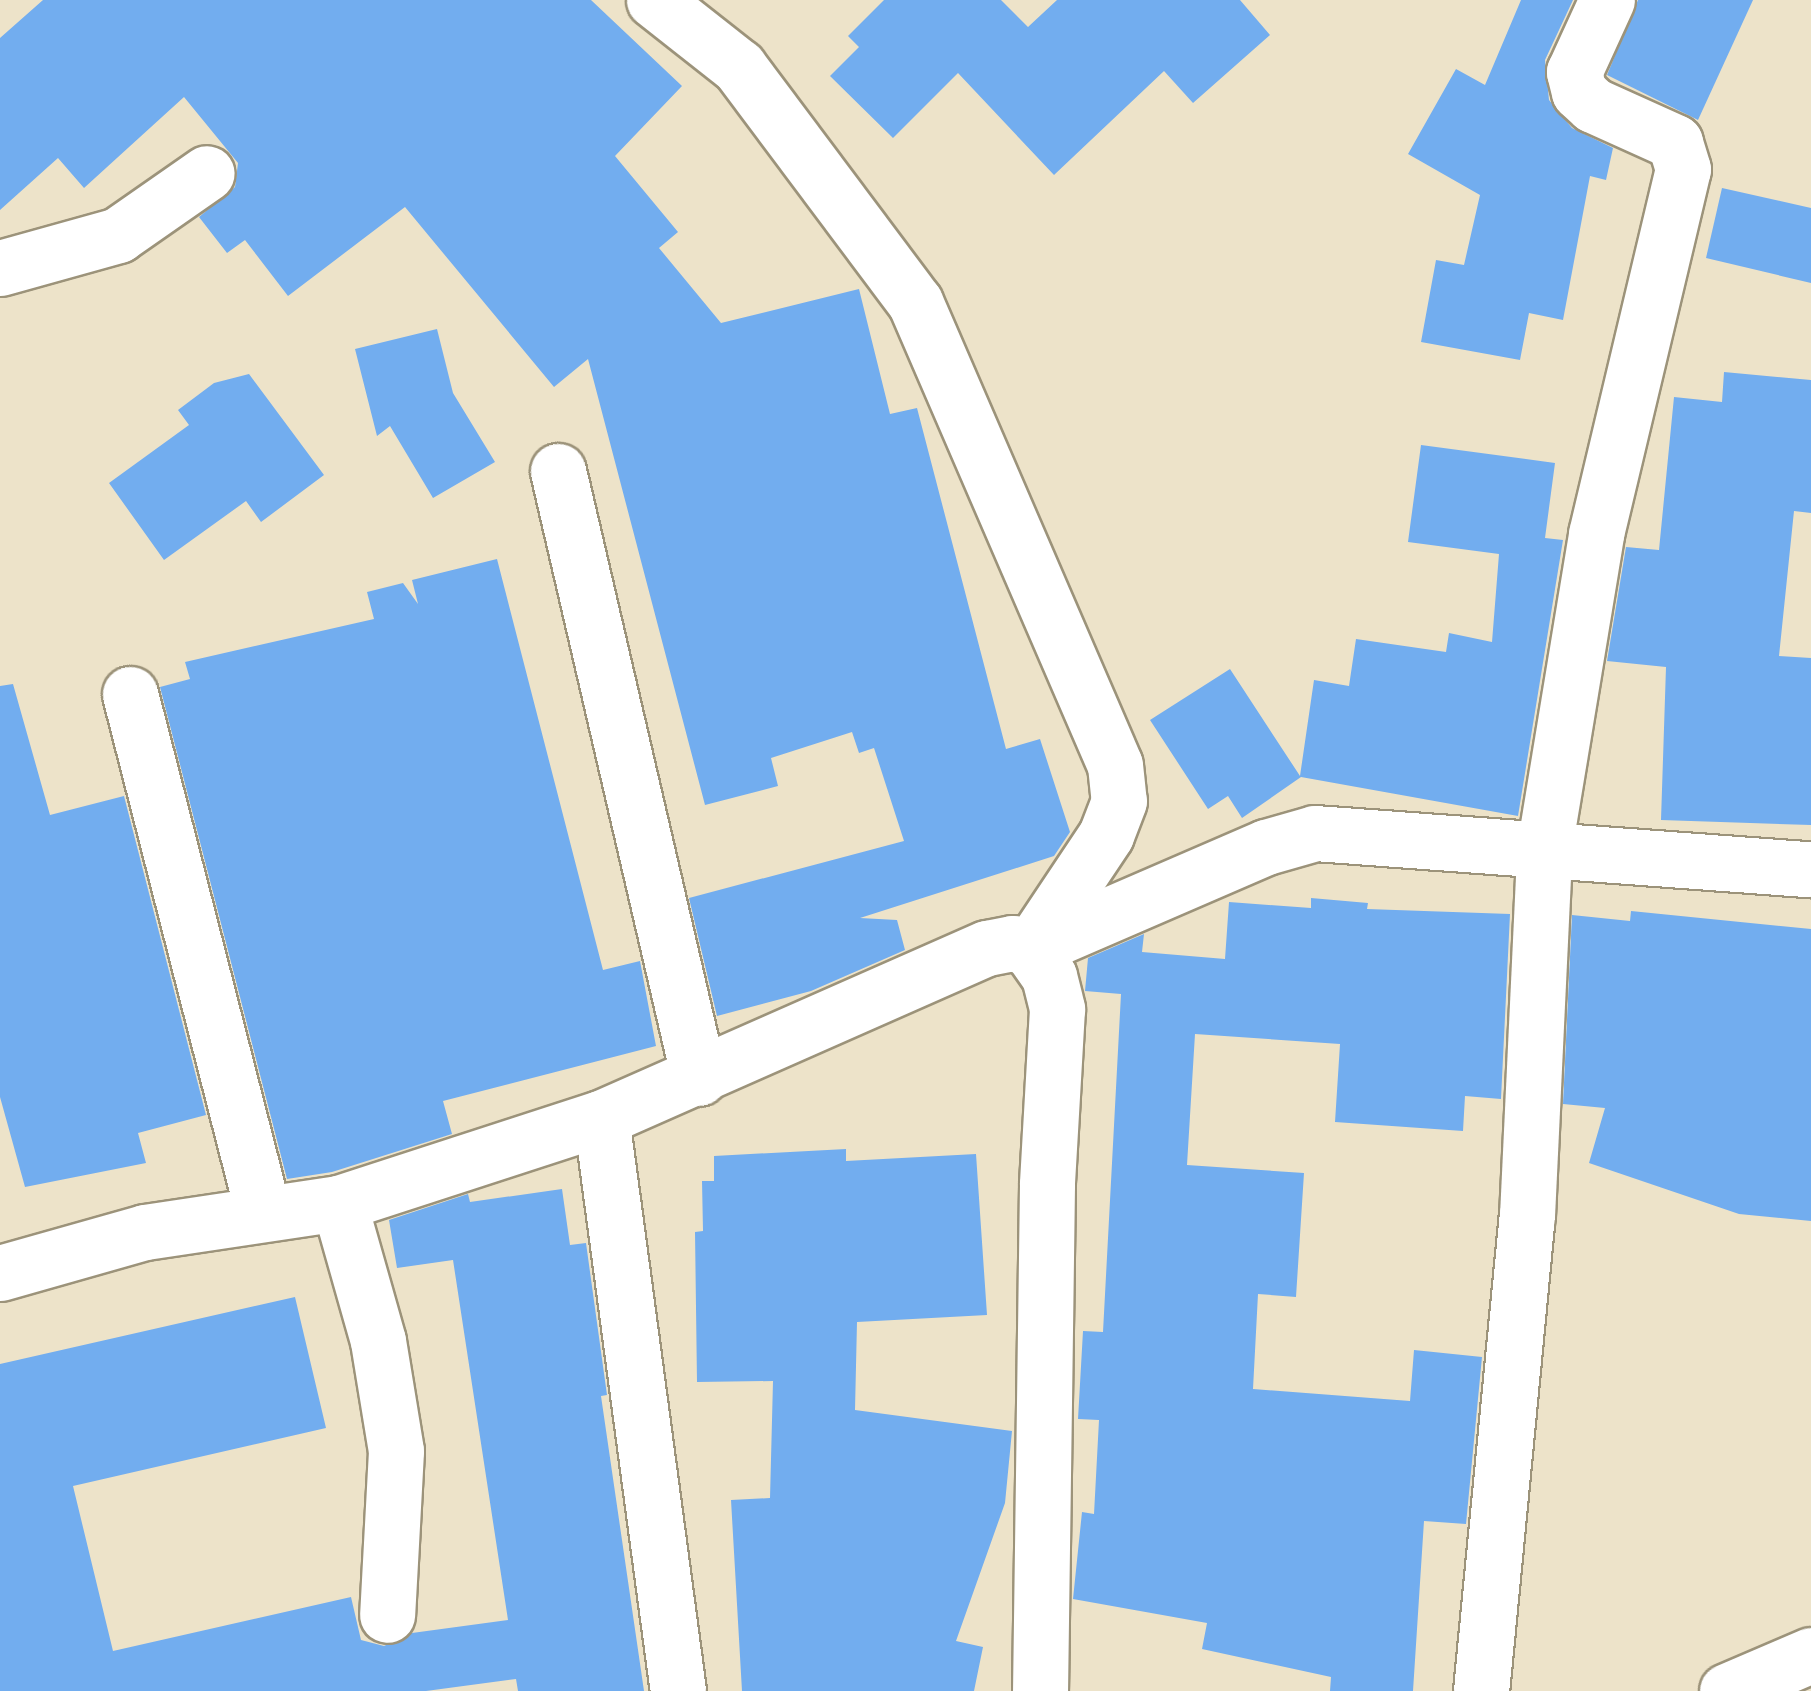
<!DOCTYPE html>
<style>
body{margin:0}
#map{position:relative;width:1811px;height:1691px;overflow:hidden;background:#ede3c9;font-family:Poppins,sans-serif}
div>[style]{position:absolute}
.building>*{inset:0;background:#72adef}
.roads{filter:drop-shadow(2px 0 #9c937a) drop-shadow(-2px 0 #9c937a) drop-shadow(0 2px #9c937a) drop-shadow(0 -2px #9c937a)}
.minor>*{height:55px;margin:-27.5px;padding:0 27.5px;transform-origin:27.5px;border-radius:27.5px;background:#fff}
span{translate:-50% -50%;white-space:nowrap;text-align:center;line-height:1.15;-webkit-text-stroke:8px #ede3c9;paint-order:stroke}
</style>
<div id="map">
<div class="building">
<i style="clip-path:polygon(43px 0,591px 0,682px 86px,615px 156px,678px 232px,659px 248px,721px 323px,859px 289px,890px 414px,917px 408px,1006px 749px,1040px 739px,1070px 832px,1054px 856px,860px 918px,897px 920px,905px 950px,811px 991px,717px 1016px,689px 898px,904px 841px,874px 748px,859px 753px,852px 732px,771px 758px,778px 786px,705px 805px,588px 359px,554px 387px,405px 207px,288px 296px,245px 240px,227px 253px,199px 217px,235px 187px,238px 163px,184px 97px,84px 188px,58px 158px,0 210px,0 38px)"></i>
<i style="clip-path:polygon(884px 0,1001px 0,1028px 27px,1057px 0,1240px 0,1270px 35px,1193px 103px,1164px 71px,1054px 175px,958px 73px,893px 138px,830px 76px,859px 47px,848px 36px)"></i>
<i style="clip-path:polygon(1521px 0,1573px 0,1545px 60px,1549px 100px,1572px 128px,1613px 148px,1606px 180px,1590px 176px,1563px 320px,1529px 313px,1520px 360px,1421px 342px,1436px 260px,1464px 265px,1480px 195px,1408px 154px,1456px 69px,1485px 85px)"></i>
<i style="clip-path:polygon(1638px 0,1753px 0,1698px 120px,1607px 75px)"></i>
<i style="clip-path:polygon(1722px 188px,1811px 208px,1811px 283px,1706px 258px)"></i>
<i style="clip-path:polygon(437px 329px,453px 393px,495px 462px,433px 498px,390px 426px,377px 436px,355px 349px)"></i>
<i style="clip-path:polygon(1724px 372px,1811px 380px,1811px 513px,1794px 511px,1779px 656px,1811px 658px,1811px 825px,1661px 820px,1666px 667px,1607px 661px,1626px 547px,1659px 550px,1674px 397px,1722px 402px)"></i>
<i style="clip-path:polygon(249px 374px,324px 475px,261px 522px,246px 501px,164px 560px,109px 483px,189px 425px,178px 410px,214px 383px)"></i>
<i style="clip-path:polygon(1421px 445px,1555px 463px,1545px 538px,1563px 540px,1518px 816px,1301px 777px,1242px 818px,1228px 796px,1208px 809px,1150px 720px,1230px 669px,1300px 776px,1314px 680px,1349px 686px,1356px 639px,1446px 652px,1449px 633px,1492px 642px,1499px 554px,1408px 542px)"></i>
<i style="clip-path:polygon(497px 559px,603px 970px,640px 961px,656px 1046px,443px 1101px,452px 1134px,332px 1172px,287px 1179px,160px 687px,190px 679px,185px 662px,374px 619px,367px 592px,403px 583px,418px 604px,412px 580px)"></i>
<i style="clip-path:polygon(13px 684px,50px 815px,124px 796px,206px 1115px,138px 1133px,146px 1163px,25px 1187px,0 1097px,0 686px)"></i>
<i style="clip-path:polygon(1311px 898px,1368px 903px,1367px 909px,1510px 914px,1501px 1099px,1465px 1096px,1463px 1131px,1335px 1122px,1340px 1044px,1195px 1034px,1187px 1165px,1304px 1173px,1296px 1297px,1258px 1294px,1253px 1389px,1410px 1401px,1414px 1350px,1482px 1357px,1466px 1524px,1424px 1521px,1413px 1691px,1330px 1691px,1331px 1677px,1202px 1649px,1207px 1623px,1073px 1599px,1082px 1512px,1094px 1514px,1099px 1420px,1078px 1419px,1083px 1331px,1103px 1332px,1121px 994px,1085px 991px,1088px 958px,1144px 934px,1142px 952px,1225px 959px,1229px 902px,1311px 908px)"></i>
<i style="clip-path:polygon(1631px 911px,1811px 929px,1811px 1221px,1739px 1214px,1589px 1163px,1605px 1108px,1563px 1104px,1572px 915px,1630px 921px)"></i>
<i style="clip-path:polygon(846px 1149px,846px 1161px,976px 1154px,987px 1315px,857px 1322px,855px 1410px,1012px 1431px,1005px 1503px,956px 1641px,983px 1647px,974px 1691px,742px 1691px,731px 1500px,770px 1498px,773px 1381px,697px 1382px,695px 1232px,703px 1231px,702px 1181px,714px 1181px,714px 1156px)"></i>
<i style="clip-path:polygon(562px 1189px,570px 1245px,586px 1243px,607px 1395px,601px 1396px,644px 1691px,518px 1691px,516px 1679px,426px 1691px,0 1691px,0 1364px,295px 1297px,326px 1428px,73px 1486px,113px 1651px,351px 1597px,361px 1640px,384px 1646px,412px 1633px,508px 1620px,453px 1260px,397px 1268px,389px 1220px,468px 1194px,470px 1202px)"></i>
</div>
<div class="roads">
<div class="minor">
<i style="left:654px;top:0;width:108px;rotate:38.2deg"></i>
<i style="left:739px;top:67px;width:294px;rotate:53.2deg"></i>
<i style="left:915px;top:302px;width:504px;rotate:66.64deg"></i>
<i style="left:1115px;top:765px;width:36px;rotate:84deg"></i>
<i style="left:1119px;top:801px;width:36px;rotate:111deg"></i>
<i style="left:1106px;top:835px;width:137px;rotate:123.7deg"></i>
<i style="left:0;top:268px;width:123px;rotate:-15.6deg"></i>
<i style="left:118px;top:235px;width:108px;rotate:-34.9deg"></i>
<i style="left:558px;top:471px;width:623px;rotate:76.92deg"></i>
<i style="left:130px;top:694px;width:535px;rotate:75.6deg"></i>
<i style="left:1030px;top:949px;width:257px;rotate:-23.4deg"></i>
<i style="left:1266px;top:847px;width:51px;rotate:-15.9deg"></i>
<i style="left:1315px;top:833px;width:497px;rotate:4.2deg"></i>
<i style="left:601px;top:1118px;width:578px;rotate:82.35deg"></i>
<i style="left:339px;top:1203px;width:143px;rotate:74.2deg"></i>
<i style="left:378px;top:1341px;width:111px;rotate:80.7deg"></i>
<i style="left:396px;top:1451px;width:164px;rotate:93.1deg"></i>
<i style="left:0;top:1273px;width:151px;rotate:-15.8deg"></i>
<i style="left:145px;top:1232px;width:196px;rotate:-8.5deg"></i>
<i style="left:339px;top:1203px;width:275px;rotate:-18deg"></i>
<i style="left:601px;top:1118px;width:422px;rotate:-23.8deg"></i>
<i style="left:987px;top:948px;width:26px;rotate:-11deg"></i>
<i style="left:1013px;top:943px;width:18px;rotate:19deg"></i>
<i style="left:1030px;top:949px;width:33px;rotate:55deg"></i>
<i style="left:1049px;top:976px;width:34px;rotate:76deg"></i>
<i style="left:1057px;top:1009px;width:176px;rotate:93.3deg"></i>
<i style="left:1047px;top:1185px;width:506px;rotate:90.79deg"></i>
<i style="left:1481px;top:1691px;width:477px;rotate:-84.5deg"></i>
<i style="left:1527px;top:1216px;width:367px;rotate:-87.3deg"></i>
<i style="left:1544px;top:849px;width:319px;rotate:-80.6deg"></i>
<i style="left:1596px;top:534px;width:375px;rotate:-76.6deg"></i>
<i style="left:1683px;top:169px;width:28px;rotate:-107deg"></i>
<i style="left:1675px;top:142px;width:90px;rotate:-155.7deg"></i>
<i style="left:1593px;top:105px;width:19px;rotate:-137deg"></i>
<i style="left:1579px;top:92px;width:21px;rotate:-104deg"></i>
<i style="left:1574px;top:72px;width:79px;rotate:-65.4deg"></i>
<i style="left:1727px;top:1691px;width:91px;rotate:-23.2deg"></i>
</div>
</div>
</div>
